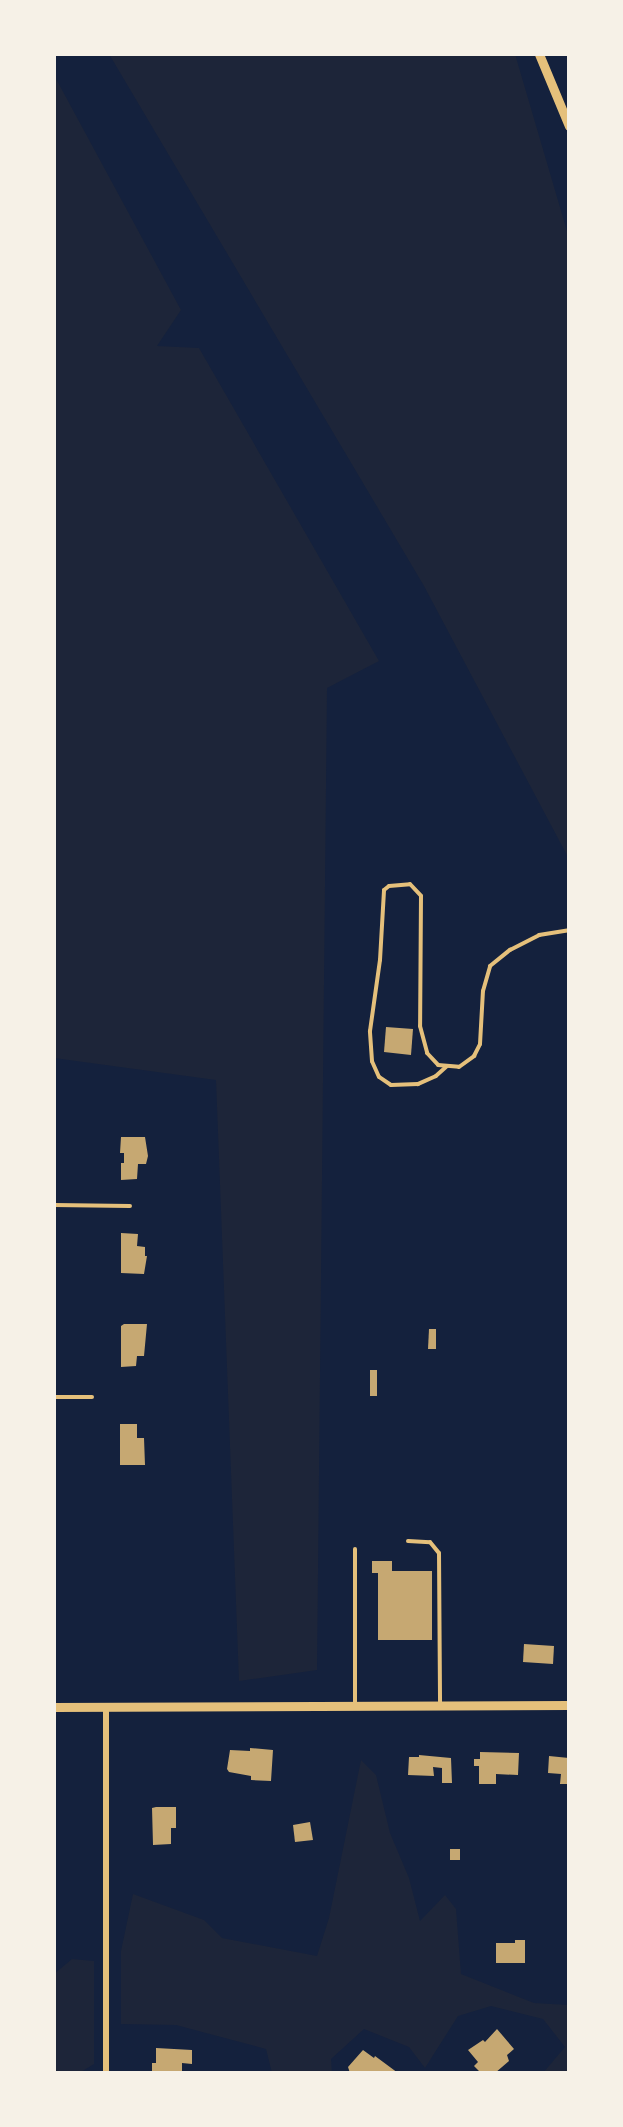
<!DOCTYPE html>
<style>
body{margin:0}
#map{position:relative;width:623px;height:2127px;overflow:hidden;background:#14213d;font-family:"PT Sans Narrow",sans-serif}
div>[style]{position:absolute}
.green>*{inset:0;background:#1d2539}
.building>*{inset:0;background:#c6a872}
.service>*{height:4px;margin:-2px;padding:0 2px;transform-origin:2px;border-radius:2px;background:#e5c07b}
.minor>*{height:6px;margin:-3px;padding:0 3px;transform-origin:3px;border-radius:3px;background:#e5c07b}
.tertiary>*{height:9px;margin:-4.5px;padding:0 4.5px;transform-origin:4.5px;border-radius:4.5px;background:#e5c07b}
span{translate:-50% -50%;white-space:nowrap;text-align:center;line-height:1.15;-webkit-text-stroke:6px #f6f1e7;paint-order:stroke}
.frame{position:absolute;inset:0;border:56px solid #f6f1e7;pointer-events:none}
</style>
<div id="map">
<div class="green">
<i style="clip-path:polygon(109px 54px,515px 54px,569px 238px,569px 859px,424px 586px)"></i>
<i style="clip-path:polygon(54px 75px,181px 310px,157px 346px,199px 348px,379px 661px,327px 688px,317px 1670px,239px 1681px,216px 1080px,54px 1058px)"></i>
<i style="clip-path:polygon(361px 1760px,376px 1775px,390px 1833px,409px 1878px,420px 1921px,445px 1895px,456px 1909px,461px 1974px,534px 2003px,569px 2005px,569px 2073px,543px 2073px,565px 2047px,543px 2019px,491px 2006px,458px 2016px,425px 2068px,409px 2047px,364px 2029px,331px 2059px,332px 2073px,272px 2073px,266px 2049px,176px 2025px,121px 2024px,121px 1951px,133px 1894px,204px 1920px,222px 1938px,317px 1956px,329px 1918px)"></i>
<i style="clip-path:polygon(72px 1959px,94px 1961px,94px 2064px,81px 2072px,54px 2073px,54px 1974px)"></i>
</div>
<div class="building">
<i style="clip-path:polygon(386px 1027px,413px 1029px,411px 1055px,384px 1052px)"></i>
<i style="clip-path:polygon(121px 1137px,145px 1137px,148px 1156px,146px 1164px,138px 1164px,137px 1179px,121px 1180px,121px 1163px,124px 1163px,124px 1153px,120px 1153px)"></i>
<i style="clip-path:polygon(121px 1233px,138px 1234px,137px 1246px,145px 1247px,145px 1256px,147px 1256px,144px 1274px,121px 1273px)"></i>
<i style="clip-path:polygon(124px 1324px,147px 1324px,144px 1356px,137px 1356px,136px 1366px,121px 1367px,121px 1326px)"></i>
<i style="clip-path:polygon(429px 1329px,436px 1329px,436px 1349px,428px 1349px)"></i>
<i style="clip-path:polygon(370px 1370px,377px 1370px,377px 1396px,370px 1396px)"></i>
<i style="clip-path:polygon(120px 1424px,137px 1424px,137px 1438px,144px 1438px,145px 1465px,120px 1465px)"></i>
<i style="clip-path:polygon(372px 1561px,392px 1561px,392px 1571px,432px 1571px,432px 1640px,378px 1640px,378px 1573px,372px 1573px)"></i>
<i style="clip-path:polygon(524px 1644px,554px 1646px,553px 1664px,523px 1662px)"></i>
<i style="clip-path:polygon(250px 1748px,273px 1750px,271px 1781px,251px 1780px,251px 1776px,229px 1772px,227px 1769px,230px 1750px,250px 1751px)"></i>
<i style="clip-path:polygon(480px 1752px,519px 1753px,518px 1775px,496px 1774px,496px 1784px,479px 1784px,479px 1766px,474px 1766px,474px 1759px,480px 1759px)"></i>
<i style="clip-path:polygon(419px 1755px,451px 1758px,452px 1783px,442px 1783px,442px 1768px,433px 1767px,434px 1776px,408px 1775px,409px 1757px,419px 1757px)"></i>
<i style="clip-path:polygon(549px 1756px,569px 1758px,569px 1784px,560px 1784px,561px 1774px,548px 1773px)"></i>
<i style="clip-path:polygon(156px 1807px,176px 1807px,176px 1828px,171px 1828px,171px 1844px,153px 1845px,152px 1808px)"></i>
<i style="clip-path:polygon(310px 1822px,313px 1840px,295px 1842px,293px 1825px)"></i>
<i style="clip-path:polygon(450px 1849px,460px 1849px,460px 1860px,450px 1860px)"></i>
<i style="clip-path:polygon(515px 1940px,525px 1940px,525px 1963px,496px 1963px,496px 1943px,515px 1943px)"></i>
<i style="clip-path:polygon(497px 2029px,514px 2049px,507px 2055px,509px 2061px,495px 2073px,481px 2073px,474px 2066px,478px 2062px,468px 2050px,483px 2040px,485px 2042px)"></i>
<i style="clip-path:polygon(156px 2048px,192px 2050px,192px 2064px,182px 2063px,182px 2073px,152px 2072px,152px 2063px,156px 2063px)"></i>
<i style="clip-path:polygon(363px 2050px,374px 2058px,375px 2056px,398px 2073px,350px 2073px,348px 2067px)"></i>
</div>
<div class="service">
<i style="left:447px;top:1066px;width:15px;rotate:138deg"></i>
<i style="left:436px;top:1076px;width:20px;rotate:156deg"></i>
<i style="left:418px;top:1084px;width:27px;rotate:178deg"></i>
<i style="left:391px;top:1085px;width:14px;rotate:-146deg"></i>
<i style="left:379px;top:1077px;width:17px;rotate:-114deg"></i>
<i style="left:372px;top:1061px;width:30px;rotate:-94deg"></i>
<i style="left:370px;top:1031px;width:72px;rotate:-82deg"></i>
<i style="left:380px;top:960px;width:70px;rotate:-86.7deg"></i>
<i style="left:384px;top:890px;width:6px;rotate:-39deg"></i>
<i style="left:389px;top:886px;width:21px;rotate:-5deg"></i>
<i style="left:410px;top:884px;width:16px;rotate:47deg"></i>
<i style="left:421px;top:896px;width:130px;rotate:90.4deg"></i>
<i style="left:420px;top:1026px;width:28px;rotate:75deg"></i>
<i style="left:427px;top:1053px;width:16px;rotate:47deg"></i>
<i style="left:438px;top:1065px;width:21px;rotate:5deg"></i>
<i style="left:459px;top:1067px;width:19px;rotate:-36deg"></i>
<i style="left:474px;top:1056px;width:13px;rotate:-63deg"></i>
<i style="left:480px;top:1044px;width:53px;rotate:-86.8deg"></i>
<i style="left:483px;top:991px;width:26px;rotate:-74deg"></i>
<i style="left:490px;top:966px;width:26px;rotate:-39deg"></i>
<i style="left:510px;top:950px;width:33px;rotate:-27deg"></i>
<i style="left:539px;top:935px;width:30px;rotate:-9deg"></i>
<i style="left:54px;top:1205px;width:76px;rotate:0.8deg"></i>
<i style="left:54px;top:1397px;width:38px"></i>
<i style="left:408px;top:1541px;width:22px;rotate:3deg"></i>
<i style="left:430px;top:1542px;width:14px;rotate:51deg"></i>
<i style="left:439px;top:1553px;width:151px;rotate:89.6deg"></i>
<i style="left:355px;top:1705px;width:156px;rotate:-90deg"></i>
</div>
<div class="minor">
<i style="left:106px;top:1707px;width:366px;rotate:90deg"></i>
</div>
<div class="tertiary">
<i style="left:539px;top:54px;width:78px;rotate:67.4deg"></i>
<i style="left:54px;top:1707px;width:515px;rotate:-0.22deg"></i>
</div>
<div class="frame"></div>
</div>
